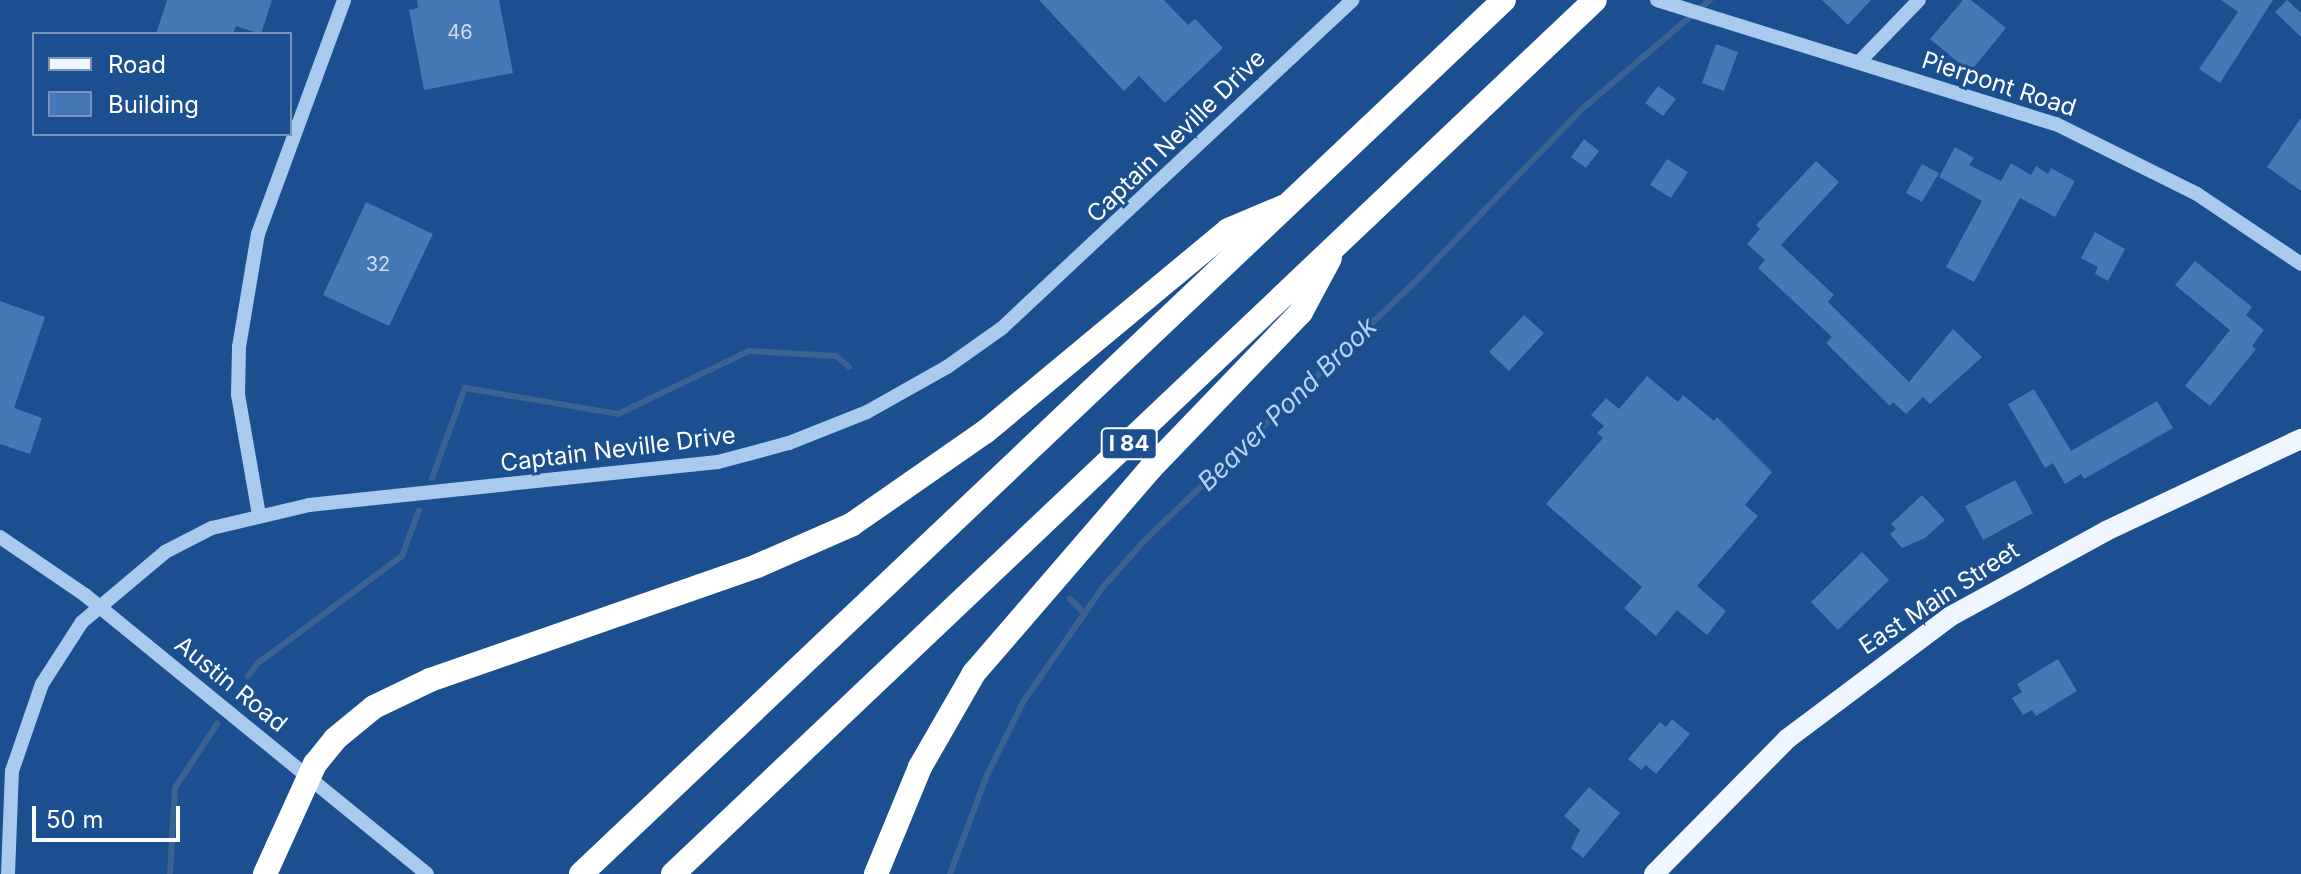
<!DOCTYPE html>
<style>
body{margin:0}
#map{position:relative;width:2301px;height:874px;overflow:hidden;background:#1b4f8f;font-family:Inter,sans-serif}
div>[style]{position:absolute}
.stream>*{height:6px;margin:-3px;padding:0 3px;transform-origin:3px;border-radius:3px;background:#3c6290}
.building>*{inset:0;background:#4478b7}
.minor>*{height:14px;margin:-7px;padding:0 7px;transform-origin:7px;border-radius:7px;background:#a9c9ee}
.major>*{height:20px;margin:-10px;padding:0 10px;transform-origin:10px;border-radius:10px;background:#f0f6ff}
.highway>*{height:24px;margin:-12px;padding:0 12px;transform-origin:12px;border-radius:12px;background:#fff}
span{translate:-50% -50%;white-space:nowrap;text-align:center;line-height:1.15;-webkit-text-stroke:6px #1b4f8f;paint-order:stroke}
.number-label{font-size:20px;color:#d0dded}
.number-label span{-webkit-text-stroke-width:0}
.shield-label span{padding:2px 6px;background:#1b4f8f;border:2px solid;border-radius:6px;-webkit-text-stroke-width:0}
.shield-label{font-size:22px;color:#fff;font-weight:700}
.street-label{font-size:24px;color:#fff}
.water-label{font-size:26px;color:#b5d3f5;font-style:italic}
.legend{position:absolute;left:32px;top:32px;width:260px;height:104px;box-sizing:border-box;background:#1b4f8f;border:2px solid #7695bc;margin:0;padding:10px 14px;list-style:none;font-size:24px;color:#fff}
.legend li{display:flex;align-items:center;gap:16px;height:40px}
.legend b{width:40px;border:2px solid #7695bc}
.scale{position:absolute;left:32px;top:806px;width:148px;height:36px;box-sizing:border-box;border:4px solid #fff;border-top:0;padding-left:10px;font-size:24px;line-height:28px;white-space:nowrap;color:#fff;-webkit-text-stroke:6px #1b4f8f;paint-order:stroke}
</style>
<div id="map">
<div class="stream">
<i style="left:432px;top:478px;width:96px;rotate:-69.9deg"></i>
<i style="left:465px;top:388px;width:155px;rotate:9.6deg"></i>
<i style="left:618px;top:414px;width:145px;rotate:-25.7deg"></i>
<i style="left:749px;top:351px;width:87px;rotate:3.3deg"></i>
<i style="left:836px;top:356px;width:17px;rotate:40deg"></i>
<i style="left:1070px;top:599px;width:18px;rotate:45deg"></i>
<i style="left:248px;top:676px;width:16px;rotate:-52deg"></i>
<i style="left:258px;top:663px;width:179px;rotate:-36.6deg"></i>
<i style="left:402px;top:556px;width:49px;rotate:-69.7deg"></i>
<i style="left:170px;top:874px;width:86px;rotate:-86.7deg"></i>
<i style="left:175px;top:788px;width:77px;rotate:-56.7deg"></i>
<i style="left:950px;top:874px;width:106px;rotate:-69.5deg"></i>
<i style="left:987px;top:775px;width:81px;rotate:-63.7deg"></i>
<i style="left:1023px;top:702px;width:140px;rotate:-55.2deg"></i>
<i style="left:1103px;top:587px;width:64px;rotate:-48.1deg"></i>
<i style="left:1146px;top:539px;width:376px;rotate:-43.7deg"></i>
<i style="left:1418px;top:279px;width:235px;rotate:-46deg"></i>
<i style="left:1581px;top:110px;width:170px;rotate:-40.5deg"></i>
</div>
<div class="building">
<i style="clip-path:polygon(167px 0,272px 0,261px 34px,236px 26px,233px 34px,156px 34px)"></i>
<i style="clip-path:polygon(417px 0,499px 0,513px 73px,424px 90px,409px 10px,418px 8px)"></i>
<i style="clip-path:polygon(1039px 0,1164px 0,1188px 25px,1195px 19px,1223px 48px,1165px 103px,1139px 76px,1124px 91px)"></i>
<i style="clip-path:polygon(1822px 0,1871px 0,1848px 25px)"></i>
<i style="clip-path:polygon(1963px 0,1971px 0,2006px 28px,1970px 72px,1930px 39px)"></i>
<i style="clip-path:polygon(2221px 0,2273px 0,2220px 83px,2199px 69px,2238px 12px)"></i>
<i style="clip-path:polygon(2287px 0,2301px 13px,2301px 37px,2275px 12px)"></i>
<i style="clip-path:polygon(1716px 44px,1738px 52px,1724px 91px,1702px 83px)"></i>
<i style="clip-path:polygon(1658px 86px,1676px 99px,1663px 116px,1645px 103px)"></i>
<i style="clip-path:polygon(2301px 118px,2301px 191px,2267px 167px)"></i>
<i style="clip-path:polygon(1584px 139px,1599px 151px,1586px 168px,1571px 157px)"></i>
<i style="clip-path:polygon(1955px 147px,1974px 158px,1969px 165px,2001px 181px,2011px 163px,2031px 175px,2036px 166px,2048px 174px,2051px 168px,2075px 181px,2055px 217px,2020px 198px,1974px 282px,1946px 267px,1982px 201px,1939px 177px)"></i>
<i style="clip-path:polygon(1667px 159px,1688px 172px,1671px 198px,1650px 185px)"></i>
<i style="clip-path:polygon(1816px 161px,1839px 182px,1781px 245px,1834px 295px,1828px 302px,1909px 382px,1953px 329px,1982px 357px,1930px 404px,1923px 397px,1906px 414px,1893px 402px,1890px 406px,1826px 343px,1832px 337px,1758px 268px,1765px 260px,1747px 244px,1760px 229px,1756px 225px)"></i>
<i style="clip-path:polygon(1922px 164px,1939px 173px,1922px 202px,1906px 193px)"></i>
<i style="clip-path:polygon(366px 202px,433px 234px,389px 326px,323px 295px)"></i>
<i style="clip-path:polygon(2095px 232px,2125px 249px,2108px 281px,2095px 274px,2098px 267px,2081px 258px)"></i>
<i style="clip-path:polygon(2195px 261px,2252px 307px,2246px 315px,2264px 330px,2252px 346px,2256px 349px,2210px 406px,2185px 386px,2230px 330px,2175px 285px)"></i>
<i style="clip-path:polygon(0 301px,45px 317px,14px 408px,42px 418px,30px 454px,0 444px)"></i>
<i style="clip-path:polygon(1524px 315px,1544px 333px,1509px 371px,1489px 352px)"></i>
<i style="clip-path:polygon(1647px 376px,1678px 402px,1683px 395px,1714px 421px,1717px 417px,1772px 472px,1745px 505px,1758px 516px,1697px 586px,1726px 611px,1707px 635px,1677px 610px,1656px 636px,1624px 608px,1642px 587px,1546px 504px,1603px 438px,1597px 433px,1604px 426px,1591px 415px,1606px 398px,1619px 409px)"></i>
<i style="clip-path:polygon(2034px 389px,2071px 451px,2157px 401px,2173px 428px,2084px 479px,2081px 474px,2065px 484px,2053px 463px,2045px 468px,2008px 404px)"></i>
<i style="clip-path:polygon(2015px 480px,2033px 513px,1983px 540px,1965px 506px)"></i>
<i style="clip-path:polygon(1922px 495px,1945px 520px,1925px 538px,1902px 548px,1890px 534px,1896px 529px,1891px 524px)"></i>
<i style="clip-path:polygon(1862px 552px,1889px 580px,1838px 630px,1811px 602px)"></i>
<i style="clip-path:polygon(2058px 659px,2077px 691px,2036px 716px,2032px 710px,2023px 715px,2012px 698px,2022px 692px,2017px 684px)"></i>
<i style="clip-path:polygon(1672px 719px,1690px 734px,1656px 774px,1646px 765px,1641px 770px,1628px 759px,1660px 722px,1666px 727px)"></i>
<i style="clip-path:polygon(1589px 787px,1620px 813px,1583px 858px,1571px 848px,1580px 830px,1564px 816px)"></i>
</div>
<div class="minor">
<i style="left:1657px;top:0;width:418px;rotate:17.3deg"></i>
<i style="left:2056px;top:124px;width:157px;rotate:26.4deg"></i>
<i style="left:2197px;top:194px;width:125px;rotate:33.9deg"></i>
<i style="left:1859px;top:62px;width:86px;rotate:-45.9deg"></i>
<i style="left:259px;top:515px;width:122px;rotate:-99.9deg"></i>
<i style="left:238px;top:395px;width:48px;rotate:-88.8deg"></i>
<i style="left:239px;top:347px;width:115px;rotate:-80.5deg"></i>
<i style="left:258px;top:234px;width:249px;rotate:-69.8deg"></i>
<i style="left:0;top:537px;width:103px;rotate:34.3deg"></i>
<i style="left:85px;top:595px;width:441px;rotate:39.2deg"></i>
<i style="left:8px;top:874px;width:103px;rotate:-87.8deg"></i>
<i style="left:12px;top:771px;width:92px;rotate:-71deg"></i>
<i style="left:42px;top:684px;width:74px;rotate:-57.2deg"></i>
<i style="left:82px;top:622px;width:109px;rotate:-40.1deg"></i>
<i style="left:165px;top:552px;width:53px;rotate:-27.1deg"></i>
<i style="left:212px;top:528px;width:100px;rotate:-13.3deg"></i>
<i style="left:309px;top:505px;width:411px;rotate:-6deg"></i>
<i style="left:718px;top:462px;width:73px;rotate:-15deg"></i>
<i style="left:789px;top:443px;width:84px;rotate:-21.7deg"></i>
<i style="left:867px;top:412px;width:92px;rotate:-29.4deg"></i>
<i style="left:947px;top:367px;width:67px;rotate:-35.3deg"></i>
<i style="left:1002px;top:328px;width:480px;rotate:-43.1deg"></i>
</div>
<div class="major">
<i style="left:1654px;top:874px;width:190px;rotate:-45.4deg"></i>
<i style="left:1787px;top:739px;width:205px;rotate:-36.9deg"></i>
<i style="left:1951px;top:616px;width:177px;rotate:-28.7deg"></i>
<i style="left:2106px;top:531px;width:216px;rotate:-25.3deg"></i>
</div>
<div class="highway">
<i style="left:265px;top:874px;width:121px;rotate:-65.6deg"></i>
<i style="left:315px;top:764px;width:32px;rotate:-51deg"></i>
<i style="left:335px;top:739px;width:50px;rotate:-39.4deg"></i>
<i style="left:374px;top:707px;width:62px;rotate:-25.7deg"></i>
<i style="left:430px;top:680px;width:346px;rotate:-19.2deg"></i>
<i style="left:757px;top:566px;width:103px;rotate:-23.6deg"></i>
<i style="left:851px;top:525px;width:163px;rotate:-34.8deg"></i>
<i style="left:985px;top:432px;width:316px;rotate:-39.7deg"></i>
<i style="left:1228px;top:230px;width:60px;rotate:-22.7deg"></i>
<i style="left:581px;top:874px;width:1271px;rotate:-43.44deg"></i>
<i style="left:673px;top:874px;width:1270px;rotate:-43.47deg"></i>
<i style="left:876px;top:874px;width:116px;rotate:-67.6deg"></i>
<i style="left:920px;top:767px;width:108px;rotate:-60.1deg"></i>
<i style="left:974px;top:673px;width:271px;rotate:-49.2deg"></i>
<i style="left:1151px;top:468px;width:216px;rotate:-46.1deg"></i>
<i style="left:1301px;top:312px;width:61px;rotate:-61.8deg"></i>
</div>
<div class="number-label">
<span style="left:460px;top:32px">46</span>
<span style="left:378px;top:264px">32</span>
</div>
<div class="shield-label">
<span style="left:1129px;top:444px">I 84</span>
</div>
<div class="street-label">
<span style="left:1999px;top:84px;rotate:18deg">Pierpont Road</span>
<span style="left:1176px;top:136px;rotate:-44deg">Captain Neville Drive</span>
<span style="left:618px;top:449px;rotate:-7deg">Captain Neville Drive</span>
<span style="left:1939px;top:598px;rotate:-33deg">East Main Street</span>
<span style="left:231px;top:684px;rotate:39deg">Austin Road</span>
</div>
<div class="water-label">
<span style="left:1287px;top:404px;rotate:-44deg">Beaver Pond Brook</span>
</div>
<ul class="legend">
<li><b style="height:10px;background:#f0f6ff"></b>Road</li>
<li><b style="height:22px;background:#4478b7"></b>Building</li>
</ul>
<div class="scale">50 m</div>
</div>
